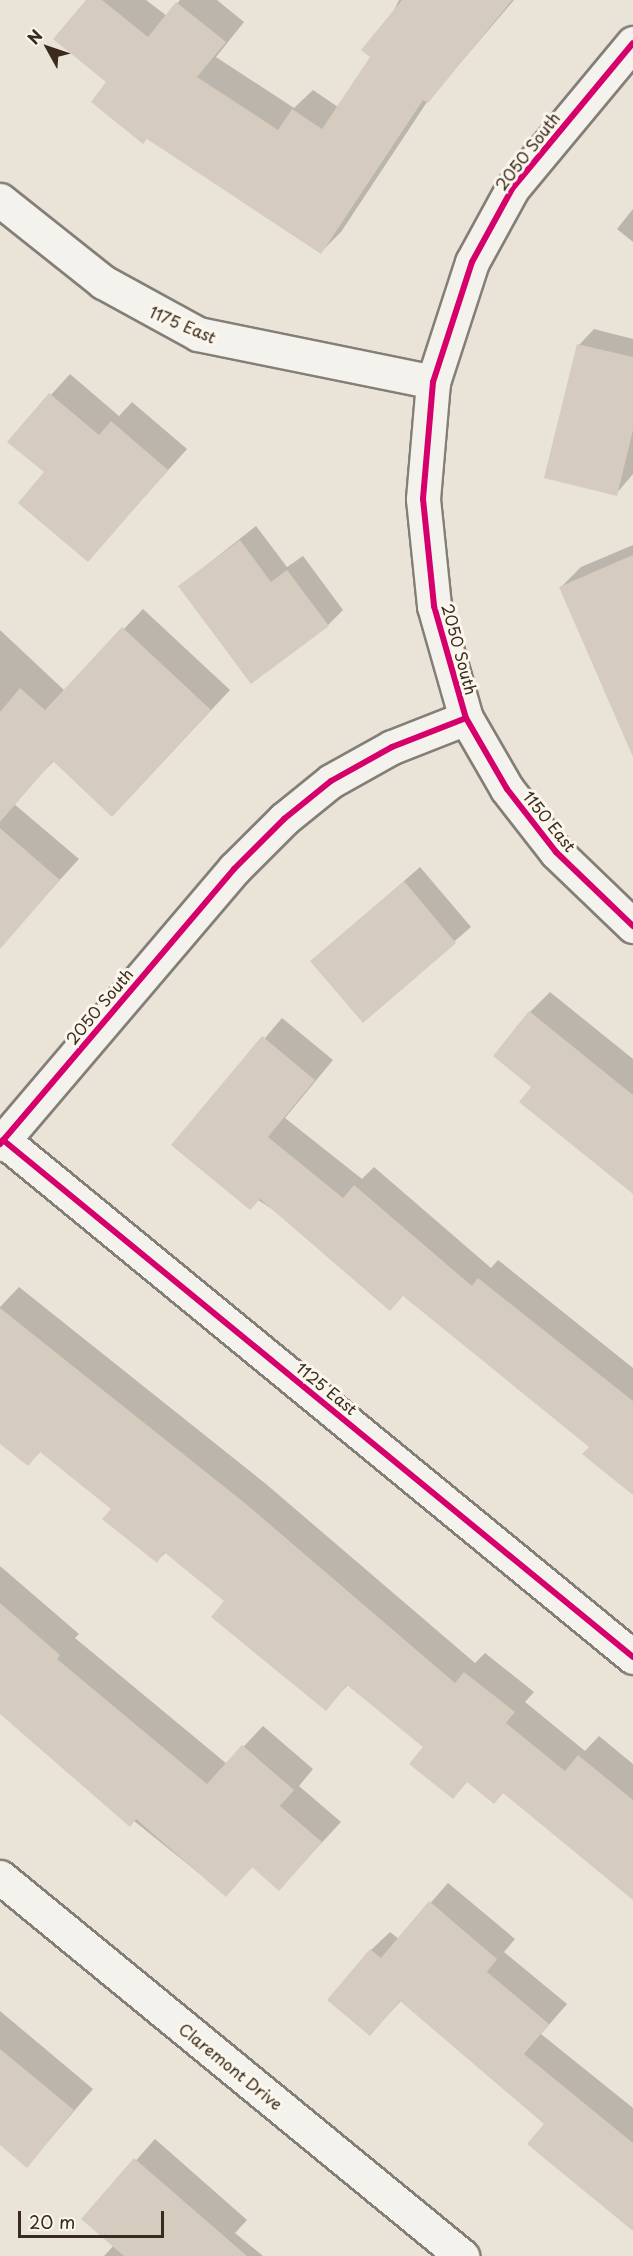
<!DOCTYPE html>
<style>
body{margin:0}
#map{position:relative;width:633px;height:2256px;overflow:hidden;background:#eae3d8;font-family:"Playpen Sans",sans-serif}
div>[style]{position:absolute}
.shadow>*{inset:0;background:#0003}
.building>*{inset:0;background:#d5cbbe}
.roads{filter:drop-shadow(2px 0 #857e77) drop-shadow(-2px 0 #857e77) drop-shadow(0 2px #857e77) drop-shadow(0 -2px #857e77)}
.minor>*{height:33px;margin:-16.5px;padding:0 16.5px;transform-origin:16.5px;border-radius:16.5px;background:#f4f2ed}
.cycleway>*{height:6px;margin:-3px;padding:0 3px;transform-origin:3px;border-radius:3px;background:#d6006c}
span{translate:-50% -50%;white-space:nowrap;text-align:center;line-height:1.15;-webkit-text-stroke:6px #fbf7ec;paint-order:stroke}
.street-label{font-size:16px;color:#3b2a1e}
.north{position:absolute;left:18px;top:18px;width:60px;height:60px;-webkit-text-stroke:4px #fbf7ec;paint-order:stroke;rotate:310deg;font-size:16px;font-weight:700;line-height:24px;text-align:center;color:#3b2a1e}
.north::after{content:'';display:block;margin:auto;width:21px;height:27px;background:#3b2a1e;clip-path:polygon(50% 0,100% 100%,50% 72%,0 100%)}
.scale{position:absolute;left:18px;top:2211px;width:146px;height:27px;box-sizing:border-box;border:3px solid #3b2a1e;border-top:0;padding-left:8px;font-size:18px;line-height:21px;white-space:nowrap;color:#3b2a1e;-webkit-text-stroke:4px #fbf7ec;paint-order:stroke}
</style>
<div id="map">
<div class="shadow">
<i style="clip-path:polygon(88px 0,146px 0,167px 16px,180px 0,217px 0,244px 22px,216px 57px,294px 108px,313px 90px,338px 107px,372px 56px,399px 0,514px 0,427px 102px,341px 232px,321px 252px,109px 82px)"></i>
<i style="clip-path:polygon(633px 209px,633px 242px,617px 229px)"></i>
<i style="clip-path:polygon(594px 329px,633px 339px,633px 474px,616px 494px,579px 345px)"></i>
<i style="clip-path:polygon(70px 374px,119px 416px,132px 402px,187px 449px,88px 560px,46px 472px,9px 441px)"></i>
<i style="clip-path:polygon(256px 526px,287px 567px,303px 556px,343px 610px,328px 625px,180px 586px)"></i>
<i style="clip-path:polygon(633px 545px,633px 749px,561px 587px,581px 567px)"></i>
<i style="clip-path:polygon(143px 609px,230px 690px,132px 795px,54px 761px,32px 783px,0 755px,0 630px,65px 691px)"></i>
<i style="clip-path:polygon(0 792px,79px 859px,15px 929px,0 929px)"></i>
<i style="clip-path:polygon(420px 867px,471px 927px,363px 1020px,313px 961px)"></i>
<i style="clip-path:polygon(550px 992px,633px 1059px,633px 1192px,533px 1087px,530px 1012px)"></i>
<i style="clip-path:polygon(282px 1018px,333px 1060px,285px 1118px,362px 1179px,374px 1167px,491px 1268px,498px 1260px,633px 1368px,633px 1494px,591px 1446px,404px 1295px,174px 1145px)"></i>
<i style="clip-path:polygon(19px 1287px,266px 1484px,475px 1663px,485px 1653px,534px 1692px,525px 1702px,585px 1751px,599px 1736px,633px 1764px,633px 1898px,504px 1792px,494px 1802px,468px 1781px,453px 1797px,425px 1747px,349px 1684px,325px 1709px,226px 1600px,166px 1552px,157px 1561px,113px 1508px,41px 1451px,28px 1464px,0 1442px,0 1307px)"></i>
<i style="clip-path:polygon(0 1566px,79px 1634px,75px 1638px,227px 1764px,263px 1726px,313px 1769px,299px 1786px,341px 1822px,279px 1889px,253px 1866px,226px 1895px,0 1713px)"></i>
<i style="clip-path:polygon(448px 1883px,515px 1939px,504px 1952px,567px 2004px,541px 2034px,633px 2108px,633px 2229px,546px 2124px,401px 2001px,370px 2034px,371px 1950px,390px 1932px,399px 1939px)"></i>
<i style="clip-path:polygon(0 2011px,93px 2089px,27px 2166px,0 2143px)"></i>
<i style="clip-path:polygon(155px 2139px,247px 2220px,235px 2233px,263px 2256px,104px 2256px,114px 2245px,84px 2219px)"></i>
</div>
<div class="building">
<i style="clip-path:polygon(86px 0,102px 0,148px 37px,176px 2px,226px 42px,197px 77px,278px 130px,292px 109px,322px 129px,370px 57px,361px 50px,402px 0,512px 0,428px 103px,423px 100px,321px 254px,147px 139px,143px 144px,91px 102px,106px 82px,53px 39px)"></i>
<i style="clip-path:polygon(577px 344px,633px 357px,633px 430px,617px 496px,544px 478px)"></i>
<i style="clip-path:polygon(49px 393px,99px 435px,111px 421px,168px 470px,88px 562px,18px 503px,44px 472px,7px 442px)"></i>
<i style="clip-path:polygon(240px 540px,271px 582px,287px 570px,329px 626px,251px 684px,178px 586px)"></i>
<i style="clip-path:polygon(633px 555px,633px 757px,559px 587px)"></i>
<i style="clip-path:polygon(122px 627px,211px 710px,112px 817px,53px 761px,0 822px,0 712px,20px 688px,45px 710px)"></i>
<i style="clip-path:polygon(0 828px,60px 880px,0 949px)"></i>
<i style="clip-path:polygon(404px 881px,456px 943px,363px 1023px,310px 961px)"></i>
<i style="clip-path:polygon(529px 1011px,633px 1095px,633px 1194px,519px 1102px,531px 1087px,493px 1056px)"></i>
<i style="clip-path:polygon(262px 1036px,315px 1080px,268px 1137px,343px 1198px,354px 1185px,472px 1286px,478px 1278px,633px 1401px,633px 1495px,582px 1454px,589px 1447px,403px 1296px,390px 1311px,260px 1199px,250px 1210px,171px 1145px)"></i>
<i style="clip-path:polygon(0 1308px,246px 1504px,455px 1683px,464px 1672px,515px 1712px,506px 1723px,565px 1771px,578px 1755px,633px 1800px,633px 1900px,503px 1793px,494px 1804px,467px 1782px,453px 1799px,409px 1764px,423px 1747px,347px 1685px,326px 1711px,211px 1617px,224px 1601px,164px 1552px,157px 1563px,102px 1519px,111px 1509px,40px 1452px,28px 1466px,0 1444px)"></i>
<i style="clip-path:polygon(0 1603px,60px 1655px,57px 1659px,207px 1784px,242px 1745px,294px 1790px,280px 1806px,322px 1842px,279px 1891px,252px 1867px,226px 1897px,136px 1819px,130px 1827px,0 1714px)"></i>
<i style="clip-path:polygon(429px 1901px,497px 1959px,487px 1972px,549px 2024px,524px 2054px,633px 2143px,633px 2231px,527px 2144px,544px 2124px,400px 2001px,370px 2036px,327px 2000px,370px 1949px,381px 1958px)"></i>
<i style="clip-path:polygon(0 2049px,74px 2110px,27px 2168px,0 2145px)"></i>
<i style="clip-path:polygon(134px 2158px,247px 2256px,124px 2256px,81px 2219px)"></i>
</div>
<div class="roads">
<div class="minor">
<i style="left:633px;top:43px;width:190px;rotate:129.7deg"></i>
<i style="left:512px;top:189px;width:83px;rotate:118.7deg"></i>
<i style="left:472px;top:262px;width:126px;rotate:108deg"></i>
<i style="left:433px;top:382px;width:117px;rotate:94.9deg"></i>
<i style="left:423px;top:499px;width:108px;rotate:84.1deg"></i>
<i style="left:434px;top:606px;width:116px;rotate:74.1deg"></i>
<i style="left:466px;top:718px;width:82px;rotate:60deg"></i>
<i style="left:507px;top:789px;width:80px;rotate:52.1deg"></i>
<i style="left:556px;top:852px;width:107px;rotate:43.9deg"></i>
<i style="left:0;top:200px;width:132px;rotate:38.5deg"></i>
<i style="left:103px;top:282px;width:108px;rotate:28.7deg"></i>
<i style="left:198px;top:334px;width:240px;rotate:11.5deg"></i>
<i style="left:3px;top:1140px;width:815px;rotate:39.37deg"></i>
<i style="left:0;top:1144px;width:361px;rotate:-49.6deg"></i>
<i style="left:234px;top:869px;width:71px;rotate:-45deg"></i>
<i style="left:284px;top:819px;width:60px;rotate:-39deg"></i>
<i style="left:331px;top:781px;width:70px;rotate:-29.1deg"></i>
<i style="left:392px;top:747px;width:79px;rotate:-21.4deg"></i>
<i style="left:0;top:1877px;width:598px;rotate:39.36deg"></i>
</div>
</div>
<div class="cycleway">
<i style="left:633px;top:43px;width:190px;rotate:129.7deg"></i>
<i style="left:512px;top:189px;width:83px;rotate:118.7deg"></i>
<i style="left:472px;top:262px;width:126px;rotate:108deg"></i>
<i style="left:433px;top:382px;width:117px;rotate:94.9deg"></i>
<i style="left:423px;top:499px;width:108px;rotate:84.1deg"></i>
<i style="left:434px;top:606px;width:116px;rotate:74.1deg"></i>
<i style="left:466px;top:718px;width:82px;rotate:60deg"></i>
<i style="left:507px;top:789px;width:80px;rotate:52.1deg"></i>
<i style="left:556px;top:852px;width:107px;rotate:43.9deg"></i>
<i style="left:3px;top:1140px;width:815px;rotate:39.37deg"></i>
<i style="left:0;top:1144px;width:361px;rotate:-49.6deg"></i>
<i style="left:234px;top:869px;width:71px;rotate:-45deg"></i>
<i style="left:284px;top:819px;width:60px;rotate:-39deg"></i>
<i style="left:331px;top:781px;width:70px;rotate:-29.1deg"></i>
<i style="left:392px;top:747px;width:79px;rotate:-21.4deg"></i>
</div>
<div class="street-label">
<span style="left:527px;top:151px;rotate:-52deg">2050 South</span>
<span style="left:183px;top:324px;rotate:23deg">1175 East</span>
<span style="left:460px;top:649px;rotate:75deg">2050 South</span>
<span style="left:550px;top:821px;rotate:51deg">1150 East</span>
<span style="left:99px;top:1006px;rotate:-50deg">2050 South</span>
<span style="left:327px;top:1388px;rotate:39deg">1125 East</span>
<span style="left:231px;top:2066px;rotate:39deg">Claremont Drive</span>
</div>
<div class="north">N</div>
<div class="scale">20 m</div>
</div>
